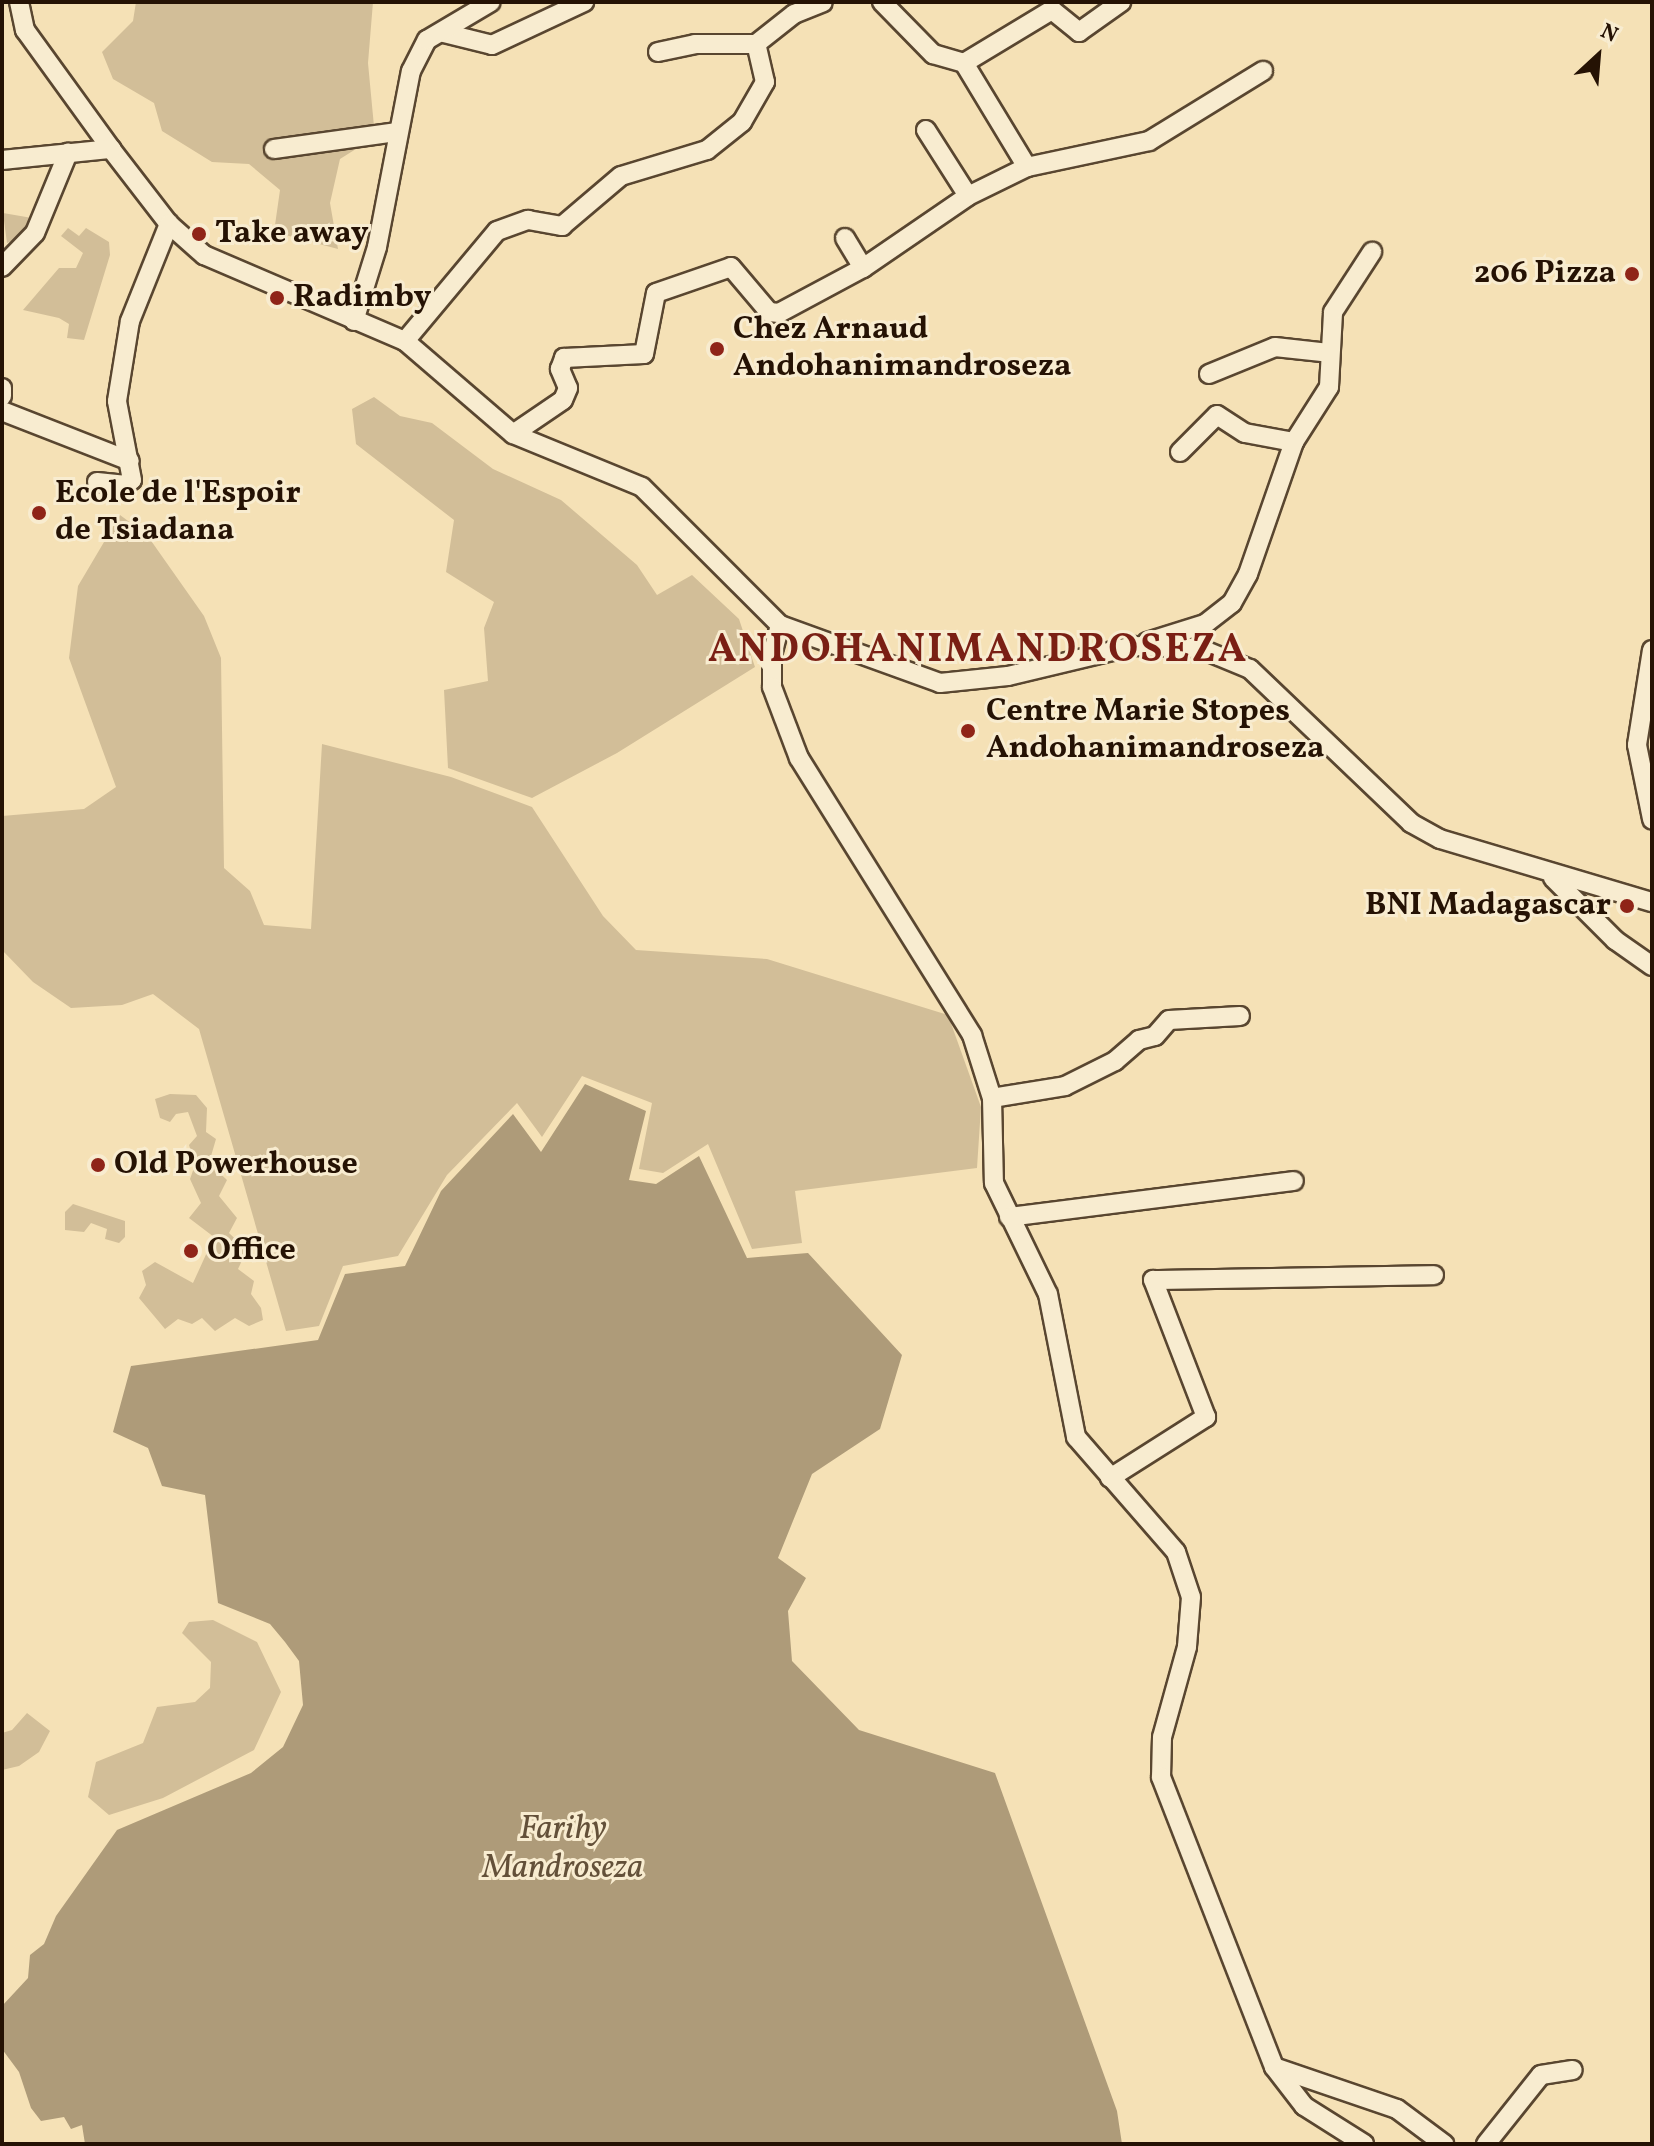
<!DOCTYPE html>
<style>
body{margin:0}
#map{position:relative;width:1654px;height:2146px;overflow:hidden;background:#f5e1b6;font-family:Vollkorn,serif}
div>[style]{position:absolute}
.green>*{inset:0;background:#d2be98}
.water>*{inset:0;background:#ae9b79}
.roads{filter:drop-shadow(2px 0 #594630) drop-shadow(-2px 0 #594630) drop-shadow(0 2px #594630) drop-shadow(0 -2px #594630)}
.minor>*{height:18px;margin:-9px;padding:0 9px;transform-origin:9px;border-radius:9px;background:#f8ecd0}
.dots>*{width:22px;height:22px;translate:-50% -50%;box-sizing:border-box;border:4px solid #f8ecd0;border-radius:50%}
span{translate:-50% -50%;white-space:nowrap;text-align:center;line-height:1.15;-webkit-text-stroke:6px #f8ecd0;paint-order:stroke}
.poi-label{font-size:32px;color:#251204;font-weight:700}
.left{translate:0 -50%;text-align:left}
.right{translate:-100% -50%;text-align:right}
.water-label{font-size:34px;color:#635039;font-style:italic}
.district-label{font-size:40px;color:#7a1f14;font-weight:700;letter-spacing:2px}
.frame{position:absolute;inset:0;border:4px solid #251204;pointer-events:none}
.north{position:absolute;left:1558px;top:16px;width:80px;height:80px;-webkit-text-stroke:6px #f8ecd0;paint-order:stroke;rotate:26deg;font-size:22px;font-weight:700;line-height:32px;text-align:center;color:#251204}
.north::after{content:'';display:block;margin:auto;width:28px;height:36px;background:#251204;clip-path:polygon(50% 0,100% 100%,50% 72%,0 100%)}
</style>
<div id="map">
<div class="green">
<i style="clip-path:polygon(136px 2px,373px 2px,368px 63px,375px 137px,340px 159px,330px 203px,338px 249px,274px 232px,280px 190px,249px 164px,212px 162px,162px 131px,154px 103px,113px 79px,102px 52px,133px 21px)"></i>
<i style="clip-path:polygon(3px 213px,32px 218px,21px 237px,7px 243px)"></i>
<i style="clip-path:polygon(68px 228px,79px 236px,86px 228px,109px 242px,110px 255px,84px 340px,67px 338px,69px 324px,59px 318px,23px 310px,59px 268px,76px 268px,83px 253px,61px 236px)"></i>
<i style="clip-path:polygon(374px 397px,400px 416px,432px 423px,493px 469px,561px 500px,637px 565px,657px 595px,692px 575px,739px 619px,755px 667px,617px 753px,532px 798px,448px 768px,444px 690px,488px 681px,484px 628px,494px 602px,446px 572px,454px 520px,356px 444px,352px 409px)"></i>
<i style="clip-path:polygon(120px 515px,147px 535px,204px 616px,221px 658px,224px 868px,250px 891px,264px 925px,311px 929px,322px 744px,451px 777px,532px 807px,603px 916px,636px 950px,767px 959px,948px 1015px,981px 1107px,977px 1168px,795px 1191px,802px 1243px,752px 1249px,708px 1144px,663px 1173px,639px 1169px,652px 1103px,582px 1076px,542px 1137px,517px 1103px,447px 1175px,398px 1256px,343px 1266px,319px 1326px,286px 1331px,199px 1029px,153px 994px,122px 1005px,71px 1008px,33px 982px,2px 950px,2px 816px,84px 809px,116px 787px,69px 658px,78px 586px)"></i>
<i style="clip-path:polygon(170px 1094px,196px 1095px,207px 1108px,206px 1132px,216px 1139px,209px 1163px,227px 1180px,219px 1196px,237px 1218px,229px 1233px,247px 1250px,238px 1269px,254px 1281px,251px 1294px,261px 1308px,263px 1320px,249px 1326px,235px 1318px,215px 1331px,202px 1318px,192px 1324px,178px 1319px,165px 1329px,139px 1298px,146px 1285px,142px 1271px,155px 1262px,193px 1283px,214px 1237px,189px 1218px,201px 1203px,190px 1179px,195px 1165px,189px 1145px,197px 1136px,188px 1112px,176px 1114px,170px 1122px,160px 1118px,155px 1099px)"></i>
<i style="clip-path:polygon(73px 1204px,125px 1221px,125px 1237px,119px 1243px,105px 1239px,107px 1229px,91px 1223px,84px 1232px,65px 1230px,65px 1212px)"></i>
<i style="clip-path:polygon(213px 1620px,257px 1642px,281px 1692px,254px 1750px,163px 1798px,109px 1815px,88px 1797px,96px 1762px,143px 1743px,157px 1707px,195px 1702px,210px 1688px,211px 1662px,182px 1633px,189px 1622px)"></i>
<i style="clip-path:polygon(27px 1713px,50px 1731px,39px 1752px,19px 1766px,2px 1770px,2px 1733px,12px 1730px)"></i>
</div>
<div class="water">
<i style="clip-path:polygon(585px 1084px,646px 1111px,629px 1180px,656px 1184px,699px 1156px,747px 1258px,808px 1253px,902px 1355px,880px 1429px,812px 1474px,778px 1558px,806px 1578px,788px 1611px,792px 1661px,859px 1730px,995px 1773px,1117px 2111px,1122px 2144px,85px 2144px,82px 2125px,71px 2129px,64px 2117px,41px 2121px,31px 2108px,19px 2072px,2px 2049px,2px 2006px,28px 1978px,30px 1955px,44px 1944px,56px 1916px,117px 1830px,251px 1773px,283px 1747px,303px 1705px,299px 1661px,285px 1642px,270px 1624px,218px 1603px,205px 1495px,162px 1486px,148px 1448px,113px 1432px,131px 1366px,318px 1340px,345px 1274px,405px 1266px,441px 1191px,513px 1114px,541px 1152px)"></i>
</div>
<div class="roads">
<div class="minor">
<i style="left:19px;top:2px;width:29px;rotate:78deg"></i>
<i style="left:25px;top:30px;width:147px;rotate:54.1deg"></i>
<i style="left:111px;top:149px;width:95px;rotate:52.3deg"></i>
<i style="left:169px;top:224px;width:47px;rotate:41.5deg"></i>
<i style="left:204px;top:255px;width:219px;rotate:23.2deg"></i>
<i style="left:405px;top:341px;width:143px;rotate:40.7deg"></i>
<i style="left:513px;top:434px;width:139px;rotate:22.3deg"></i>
<i style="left:642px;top:487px;width:195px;rotate:45deg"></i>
<i style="left:780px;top:625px;width:170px;rotate:19.9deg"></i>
<i style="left:940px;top:683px;width:68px;rotate:-5.9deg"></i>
<i style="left:1008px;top:676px;width:129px;rotate:-13.5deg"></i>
<i style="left:1133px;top:646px;width:66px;rotate:1.7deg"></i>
<i style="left:1199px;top:648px;width:55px;rotate:22.4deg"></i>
<i style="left:1250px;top:669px;width:223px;rotate:43.7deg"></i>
<i style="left:1411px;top:823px;width:33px;rotate:29deg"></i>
<i style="left:1440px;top:839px;width:221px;rotate:16.6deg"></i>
<i style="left:882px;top:2px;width:73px;rotate:45.6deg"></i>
<i style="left:933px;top:54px;width:32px;rotate:16deg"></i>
<i style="left:444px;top:33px;width:49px;rotate:14deg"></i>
<i style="left:492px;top:45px;width:102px;rotate:-25.1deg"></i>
<i style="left:658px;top:52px;width:38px;rotate:-12deg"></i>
<i style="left:695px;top:44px;width:61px"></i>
<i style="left:756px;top:44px;width:48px;rotate:-38.3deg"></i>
<i style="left:794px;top:14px;width:31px;rotate:-22deg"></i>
<i style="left:926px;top:130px;width:78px;rotate:57.5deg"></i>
<i style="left:274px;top:149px;width:123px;rotate:-7.9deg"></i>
<i style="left:2px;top:160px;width:110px;rotate:-5.8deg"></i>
<i style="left:1027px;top:167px;width:122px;rotate:-121.2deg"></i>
<i style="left:964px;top:63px;width:103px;rotate:-31.1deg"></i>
<i style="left:1052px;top:10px;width:35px;rotate:39deg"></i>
<i style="left:1079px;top:32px;width:52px;rotate:-35.5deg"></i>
<i style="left:845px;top:238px;width:35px;rotate:59deg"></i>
<i style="left:2px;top:267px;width:47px;rotate:-45.9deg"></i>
<i style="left:35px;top:233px;width:87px;rotate:-67.6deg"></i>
<i style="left:354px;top:321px;width:77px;rotate:-72.7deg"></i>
<i style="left:377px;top:247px;width:179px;rotate:-79.1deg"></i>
<i style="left:411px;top:71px;width:35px;rotate:-63deg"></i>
<i style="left:427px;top:40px;width:74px;rotate:-30.7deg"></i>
<i style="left:405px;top:341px;width:143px;rotate:-50.1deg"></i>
<i style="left:497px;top:231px;width:33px;rotate:-20deg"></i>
<i style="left:528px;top:220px;width:35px;rotate:10deg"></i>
<i style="left:562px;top:226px;width:77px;rotate:-40.3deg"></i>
<i style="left:621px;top:176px;width:90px;rotate:-16.8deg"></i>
<i style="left:707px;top:150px;width:45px;rotate:-38.7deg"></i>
<i style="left:742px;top:122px;width:46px;rotate:-60.1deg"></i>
<i style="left:765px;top:82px;width:39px;rotate:-103deg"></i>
<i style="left:1209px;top:374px;width:71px;rotate:-22.2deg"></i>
<i style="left:1275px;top:347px;width:54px;rotate:6.3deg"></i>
<i style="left:2px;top:388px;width:8px;rotate:90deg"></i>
<i style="left:2px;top:411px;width:137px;rotate:21.3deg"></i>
<i style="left:513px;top:434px;width:60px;rotate:-34.2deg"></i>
<i style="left:563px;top:400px;width:13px;rotate:-67deg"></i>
<i style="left:568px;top:388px;width:21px;rotate:-113deg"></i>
<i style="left:560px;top:369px;width:12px;rotate:-70deg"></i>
<i style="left:564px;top:358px;width:80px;rotate:-2.9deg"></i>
<i style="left:644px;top:354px;width:62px;rotate:-78.9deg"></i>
<i style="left:656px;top:293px;width:79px;rotate:-19.1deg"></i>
<i style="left:731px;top:267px;width:59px;rotate:49.8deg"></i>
<i style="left:769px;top:312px;width:10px;rotate:6deg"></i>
<i style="left:779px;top:313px;width:95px;rotate:-28.2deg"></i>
<i style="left:863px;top:268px;width:127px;rotate:-34.4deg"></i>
<i style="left:968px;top:196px;width:66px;rotate:-26.2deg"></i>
<i style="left:1027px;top:167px;width:125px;rotate:-12deg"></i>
<i style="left:1149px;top:141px;width:134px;rotate:-31.6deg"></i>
<i style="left:1180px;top:452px;width:52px;rotate:-45deg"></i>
<i style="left:1217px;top:415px;width:33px;rotate:33deg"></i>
<i style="left:1245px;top:433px;width:50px;rotate:10.4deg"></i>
<i style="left:97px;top:482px;width:27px;rotate:6deg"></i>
<i style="left:124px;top:485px;width:9px;rotate:-32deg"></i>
<i style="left:132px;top:480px;width:80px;rotate:-100.8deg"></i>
<i style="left:117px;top:401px;width:81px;rotate:-80.8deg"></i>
<i style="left:130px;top:321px;width:105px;rotate:-68.1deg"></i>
<i style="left:780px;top:625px;width:30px;rotate:105deg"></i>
<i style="left:772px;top:654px;width:33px;rotate:90deg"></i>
<i style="left:772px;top:687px;width:76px;rotate:69.2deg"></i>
<i style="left:799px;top:758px;width:327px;rotate:58deg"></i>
<i style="left:972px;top:1035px;width:66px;rotate:72.4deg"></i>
<i style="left:992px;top:1098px;width:85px;rotate:88.7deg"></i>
<i style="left:994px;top:1183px;width:123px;rotate:64.1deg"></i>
<i style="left:1048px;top:1294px;width:146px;rotate:78.9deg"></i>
<i style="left:1076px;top:1437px;width:152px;rotate:49deg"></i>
<i style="left:1176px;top:1552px;width:47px;rotate:71.6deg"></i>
<i style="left:1191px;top:1597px;width:50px;rotate:94.6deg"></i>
<i style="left:1187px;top:1647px;width:93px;rotate:105.5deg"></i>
<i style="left:1162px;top:1737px;width:40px;rotate:91.4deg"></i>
<i style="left:1161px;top:1777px;width:311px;rotate:68.7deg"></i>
<i style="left:1274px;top:2067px;width:49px;rotate:52.4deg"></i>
<i style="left:1304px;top:2106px;width:71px;rotate:32.3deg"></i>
<i style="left:1147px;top:642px;width:61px;rotate:-17.2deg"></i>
<i style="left:1205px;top:624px;width:34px;rotate:-38deg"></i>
<i style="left:1232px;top:603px;width:33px;rotate:-61deg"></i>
<i style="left:1248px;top:574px;width:140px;rotate:-70.8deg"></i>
<i style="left:1294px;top:442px;width:65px;rotate:-57.5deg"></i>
<i style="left:1329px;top:387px;width:75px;rotate:-86.9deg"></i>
<i style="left:1333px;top:312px;width:72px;rotate:-57deg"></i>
<i style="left:1652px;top:650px;width:96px;rotate:99deg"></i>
<i style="left:1637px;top:745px;width:76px;rotate:78.5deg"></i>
<i style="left:1553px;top:878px;width:88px;rotate:45deg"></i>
<i style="left:1615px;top:940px;width:45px;rotate:35.1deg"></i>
<i style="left:992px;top:1098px;width:74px;rotate:-9.3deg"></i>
<i style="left:1065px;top:1086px;width:56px;rotate:-26.6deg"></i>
<i style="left:1115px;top:1061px;width:32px;rotate:-41deg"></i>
<i style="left:1139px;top:1040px;width:16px;rotate:-14deg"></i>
<i style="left:1155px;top:1036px;width:21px;rotate:-49deg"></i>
<i style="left:1169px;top:1020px;width:71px;rotate:-3.2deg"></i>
<i style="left:1009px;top:1217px;width:287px;rotate:-7.2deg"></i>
<i style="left:1110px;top:1478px;width:114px;rotate:-32.4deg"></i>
<i style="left:1206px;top:1417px;width:147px;rotate:-111.1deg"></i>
<i style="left:1153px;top:1280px;width:281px;rotate:-1deg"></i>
<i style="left:1274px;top:2067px;width:130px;rotate:18.9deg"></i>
<i style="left:1397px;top:2109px;width:59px;rotate:36.7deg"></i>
<i style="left:1486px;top:2144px;width:88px;rotate:-51.4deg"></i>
<i style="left:1541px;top:2075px;width:32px;rotate:-9deg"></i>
</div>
</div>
<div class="dots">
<i style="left:199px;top:234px;background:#8f2418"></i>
<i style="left:1632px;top:274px;background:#8f2418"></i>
<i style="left:277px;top:298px;background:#8f2418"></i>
<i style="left:717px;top:349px;background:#8f2418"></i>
<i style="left:39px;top:513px;background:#8f2418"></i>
<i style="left:968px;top:731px;background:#8f2418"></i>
<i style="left:1627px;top:906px;background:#8f2418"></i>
<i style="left:98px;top:1165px;background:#8f2418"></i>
<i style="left:191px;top:1251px;background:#8f2418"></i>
</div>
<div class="poi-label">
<span class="left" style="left:215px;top:234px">Take away</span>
<span class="right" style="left:1616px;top:274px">206 Pizza</span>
<span class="left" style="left:293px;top:298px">Radimby</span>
<span class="left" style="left:733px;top:349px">Chez Arnaud<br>Andohanimandroseza</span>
<span class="left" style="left:55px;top:513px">Ecole de l'Espoir<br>de Tsiadana</span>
<span class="left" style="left:986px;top:731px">Centre Marie Stopes<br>Andohanimandroseza</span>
<span class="right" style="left:1611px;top:906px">BNI Madagascar</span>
<span class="left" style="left:114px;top:1165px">Old Powerhouse</span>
<span class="left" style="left:207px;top:1251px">Office</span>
</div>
<div class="water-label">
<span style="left:563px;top:1849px">Farihy<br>Mandroseza</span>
</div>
<div class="district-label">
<span style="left:978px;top:651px">ANDOHANIMANDROSEZA</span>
</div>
<div class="frame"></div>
<div class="north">N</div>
</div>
